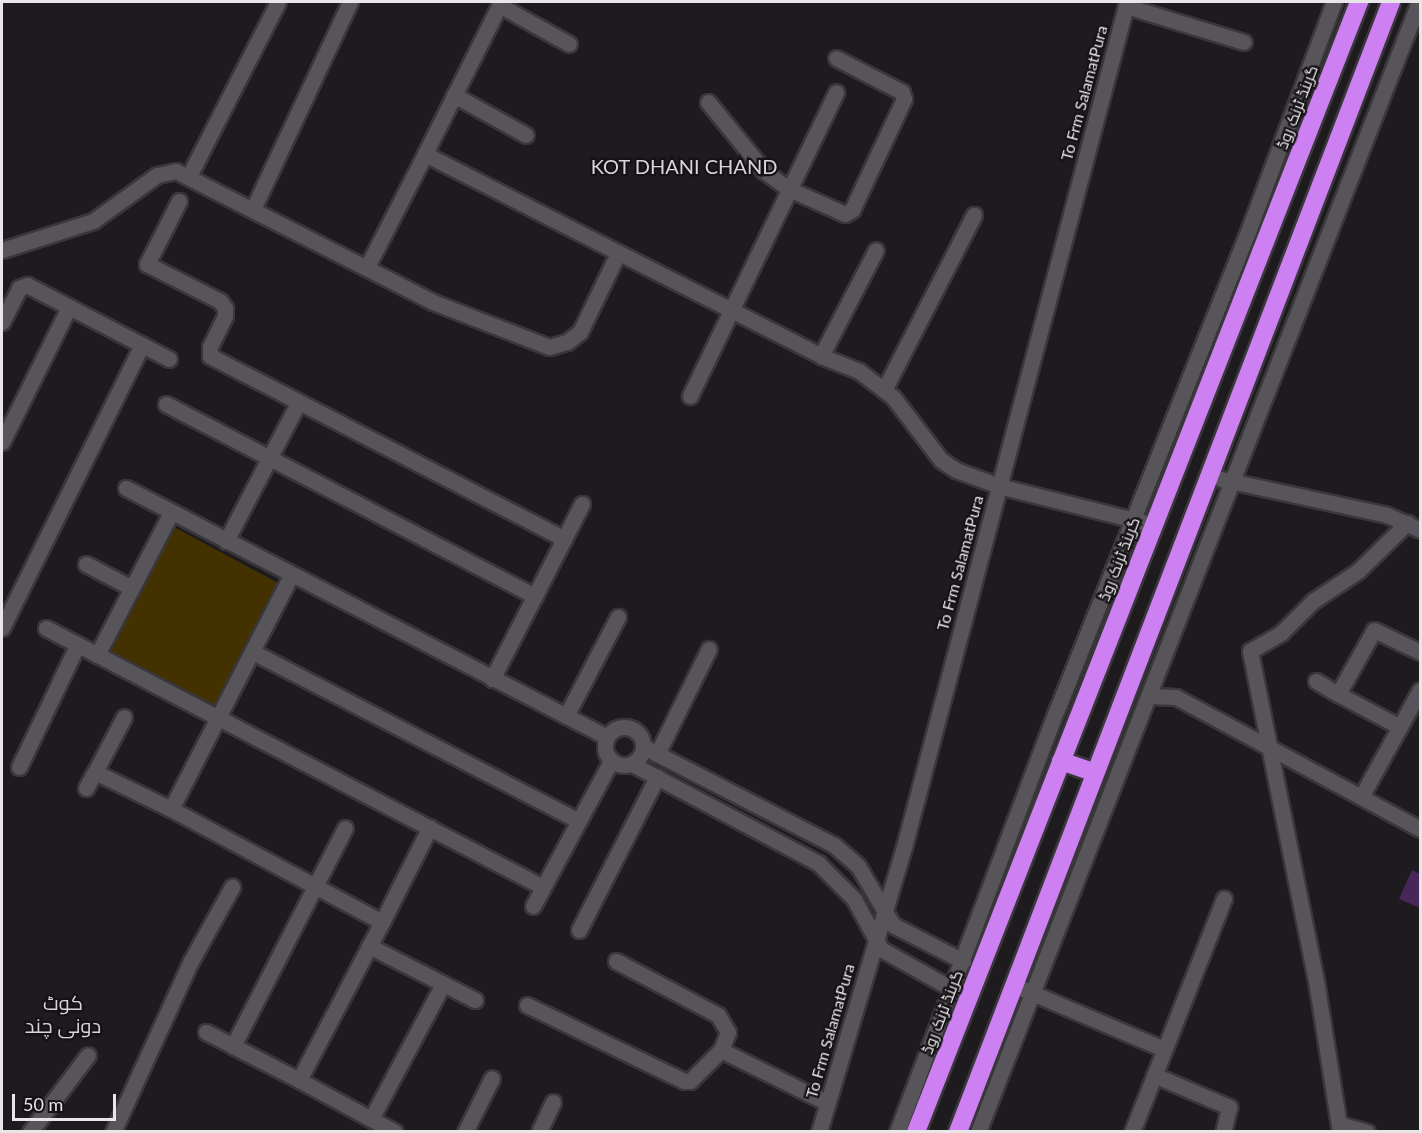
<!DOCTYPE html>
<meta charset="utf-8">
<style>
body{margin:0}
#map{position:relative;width:1422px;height:1133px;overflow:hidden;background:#1e1b1f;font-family:Lato,Cairo,sans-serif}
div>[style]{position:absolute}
.green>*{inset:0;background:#433200}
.building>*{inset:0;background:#482758}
.roads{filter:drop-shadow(2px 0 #39373a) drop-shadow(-2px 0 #39373a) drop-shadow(0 2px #39373a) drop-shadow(0 -2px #39373a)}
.minor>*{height:15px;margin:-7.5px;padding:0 7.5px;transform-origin:7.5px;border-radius:7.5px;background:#58555a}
.minor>.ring{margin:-7.5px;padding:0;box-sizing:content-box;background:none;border:15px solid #58555a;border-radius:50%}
.highway>*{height:18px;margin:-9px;padding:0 9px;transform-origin:9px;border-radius:9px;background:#cc80f1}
span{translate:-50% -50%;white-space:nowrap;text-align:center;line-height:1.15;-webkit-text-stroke:4.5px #151216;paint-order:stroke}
.street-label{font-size:16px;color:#e8e6e9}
.quarter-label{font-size:20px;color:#d8d4da}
.frame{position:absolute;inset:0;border:3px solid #e8e6e9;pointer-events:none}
.scale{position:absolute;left:12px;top:1094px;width:104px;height:27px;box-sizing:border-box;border:3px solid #e8e6e9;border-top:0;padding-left:8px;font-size:18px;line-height:21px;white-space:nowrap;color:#e8e6e9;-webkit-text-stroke:4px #151216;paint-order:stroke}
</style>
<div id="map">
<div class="green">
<i style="clip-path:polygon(174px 527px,278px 583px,215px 707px,109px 653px)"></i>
</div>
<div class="building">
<i style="clip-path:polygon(1412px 870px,1420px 874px,1420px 908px,1399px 899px)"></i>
</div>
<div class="roads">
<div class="minor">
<i style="left:501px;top:2px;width:170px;rotate:116.6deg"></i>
<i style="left:425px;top:154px;width:445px;rotate:27deg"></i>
<i style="left:821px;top:356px;width:41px;rotate:21.5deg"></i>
<i style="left:859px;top:371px;width:43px;rotate:37.4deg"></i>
<i style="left:893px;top:397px;width:79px;rotate:52.7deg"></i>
<i style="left:941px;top:460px;width:18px;rotate:34deg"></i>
<i style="left:956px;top:470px;width:46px;rotate:20.4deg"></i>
<i style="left:999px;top:486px;width:160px;rotate:14.1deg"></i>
<i style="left:499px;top:5px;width:80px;rotate:29.1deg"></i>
<i style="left:1126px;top:6px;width:123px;rotate:17deg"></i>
<i style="left:454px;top:95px;width:82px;rotate:29.1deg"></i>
<i style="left:708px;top:102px;width:89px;rotate:50.9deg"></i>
<i style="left:764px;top:171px;width:31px;rotate:36deg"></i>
<i style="left:789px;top:189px;width:61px;rotate:24.1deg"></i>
<i style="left:845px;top:214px;width:8px;rotate:-30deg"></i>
<i style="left:852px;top:210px;width:123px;rotate:-64.9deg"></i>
<i style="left:904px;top:99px;width:7px;rotate:-106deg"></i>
<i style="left:902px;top:92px;width:74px;rotate:-152.7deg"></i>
<i style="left:189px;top:176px;width:195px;rotate:-62.9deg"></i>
<i style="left:179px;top:201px;width:71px;rotate:116.9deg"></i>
<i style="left:147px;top:264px;width:82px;rotate:26.9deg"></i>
<i style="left:220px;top:301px;width:9px;rotate:54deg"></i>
<i style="left:225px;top:308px;width:8px;rotate:90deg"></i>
<i style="left:225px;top:316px;width:34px;rotate:116deg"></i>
<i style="left:210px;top:347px;width:9px;rotate:90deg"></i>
<i style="left:210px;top:356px;width:399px;rotate:27.3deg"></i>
<i style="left:253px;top:209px;width:229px;rotate:-64.9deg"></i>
<i style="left:2px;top:250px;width:96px;rotate:-17.7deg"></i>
<i style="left:93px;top:221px;width:79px;rotate:-35.7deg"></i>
<i style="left:157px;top:175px;width:19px;rotate:-12deg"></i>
<i style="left:176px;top:171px;width:288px;rotate:27deg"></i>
<i style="left:433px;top:302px;width:124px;rotate:21.2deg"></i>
<i style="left:549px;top:347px;width:19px;rotate:-16deg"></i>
<i style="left:567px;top:342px;width:16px;rotate:-38deg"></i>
<i style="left:580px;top:332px;width:88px;rotate:-64.3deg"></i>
<i style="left:367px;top:267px;width:127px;rotate:-62.8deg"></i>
<i style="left:2px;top:322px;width:38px;rotate:-63deg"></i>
<i style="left:19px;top:288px;width:9px;rotate:-21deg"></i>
<i style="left:27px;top:285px;width:160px;rotate:27.5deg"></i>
<i style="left:821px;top:356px;width:119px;rotate:-62.6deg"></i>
<i style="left:884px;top:390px;width:197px;rotate:-62.8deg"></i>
<i style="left:690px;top:396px;width:337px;rotate:-64.3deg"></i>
<i style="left:166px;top:404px;width:416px;rotate:27.5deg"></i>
<i style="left:2px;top:442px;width:151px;rotate:-63.6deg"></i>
<i style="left:1221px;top:479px;width:170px;rotate:12.2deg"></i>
<i style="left:1387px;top:515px;width:36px;rotate:24deg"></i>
<i style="left:126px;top:488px;width:542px;rotate:27.37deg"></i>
<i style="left:226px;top:541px;width:156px;rotate:-62.4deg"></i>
<i style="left:86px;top:564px;width:52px;rotate:27.6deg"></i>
<i style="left:2px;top:628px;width:316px;rotate:-63.7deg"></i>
<i style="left:46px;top:628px;width:560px;rotate:27.53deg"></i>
<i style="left:253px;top:652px;width:367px;rotate:27.4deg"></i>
<i style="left:97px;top:655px;width:160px;rotate:-62.5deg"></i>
<i style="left:492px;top:679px;width:197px;rotate:-62.8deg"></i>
<i style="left:1316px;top:681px;width:26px;rotate:31deg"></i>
<i style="left:1338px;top:694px;width:73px;rotate:-60.6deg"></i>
<i style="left:1374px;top:630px;width:51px;rotate:25.6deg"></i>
<i style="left:1338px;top:694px;width:70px;rotate:28deg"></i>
<i style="left:1148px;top:696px;width:28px;rotate:2deg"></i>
<i style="left:1176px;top:697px;width:277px;rotate:28.4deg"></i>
<i style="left:566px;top:716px;width:112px;rotate:-62.3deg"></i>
<i class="ring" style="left:605px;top:727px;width:23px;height:23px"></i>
<i style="left:644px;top:747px;width:214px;rotate:27.3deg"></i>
<i style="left:834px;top:845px;width:32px;rotate:41deg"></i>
<i style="left:858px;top:866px;width:69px;rotate:59.3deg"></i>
<i style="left:893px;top:925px;width:79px;rotate:27.2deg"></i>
<i style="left:657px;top:754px;width:117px;rotate:-63.7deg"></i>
<i style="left:632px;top:764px;width:211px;rotate:28deg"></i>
<i style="left:818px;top:863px;width:51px;rotate:45deg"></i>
<i style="left:854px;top:899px;width:57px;rotate:61.6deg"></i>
<i style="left:881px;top:949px;width:81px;rotate:29.4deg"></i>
<i style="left:19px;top:767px;width:136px;rotate:-64.4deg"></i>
<i style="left:95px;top:772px;width:62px;rotate:-62.2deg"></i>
<i style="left:86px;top:788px;width:18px;rotate:-61deg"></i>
<i style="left:95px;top:772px;width:85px;rotate:26deg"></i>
<i style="left:171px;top:809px;width:264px;rotate:-62.8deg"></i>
<i style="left:1361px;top:797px;width:122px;rotate:-61.1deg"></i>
<i style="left:171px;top:809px;width:239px;rotate:28.2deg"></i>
<i style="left:382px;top:922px;width:178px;rotate:117.7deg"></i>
<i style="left:299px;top:1080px;width:109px;rotate:28.4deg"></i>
<i style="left:533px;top:906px;width:165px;rotate:-61.7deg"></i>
<i style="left:382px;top:922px;width:106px;rotate:-63.2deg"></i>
<i style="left:579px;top:930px;width:172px;rotate:-63deg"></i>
<i style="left:369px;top:946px;width:119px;rotate:27deg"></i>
<i style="left:616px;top:961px;width:115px;rotate:27.9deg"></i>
<i style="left:718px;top:1015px;width:20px;rotate:60deg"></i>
<i style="left:728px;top:1032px;width:19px;rotate:111deg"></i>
<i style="left:721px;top:1050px;width:119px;rotate:26.4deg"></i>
<i style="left:1023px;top:989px;width:153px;rotate:23.1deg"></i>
<i style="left:527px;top:1005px;width:174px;rotate:25.8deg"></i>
<i style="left:684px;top:1081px;width:6px"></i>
<i style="left:690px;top:1081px;width:44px;rotate:-45deg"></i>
<i style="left:206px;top:1032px;width:30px;rotate:27deg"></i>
<i style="left:233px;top:1046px;width:245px;rotate:-62.8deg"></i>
<i style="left:233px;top:1046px;width:74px;rotate:27.3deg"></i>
<i style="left:1154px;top:1075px;width:82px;rotate:23.1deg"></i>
<i style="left:1229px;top:1107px;width:26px;rotate:103deg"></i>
<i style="left:371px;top:1119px;width:153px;rotate:-61.9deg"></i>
<i style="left:1339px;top:1124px;width:29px;rotate:16deg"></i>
<i style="left:30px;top:1132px;width:96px;rotate:-53deg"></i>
<i style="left:113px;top:1132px;width:188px;rotate:-65.5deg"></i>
<i style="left:191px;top:961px;width:85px;rotate:-61deg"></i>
<i style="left:465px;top:1132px;width:60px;rotate:-63.4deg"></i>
<i style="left:539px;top:1132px;width:33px;rotate:-65deg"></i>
<i style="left:819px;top:1132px;width:297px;rotate:-73.4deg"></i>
<i style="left:904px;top:847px;width:874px;rotate:-75.22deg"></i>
<i style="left:897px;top:1132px;width:454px;rotate:-69.3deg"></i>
<i style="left:1058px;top:707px;width:515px;rotate:-68.22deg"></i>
<i style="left:1249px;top:229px;width:242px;rotate:-69.5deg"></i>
<i style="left:978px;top:1132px;width:1213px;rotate:-68.68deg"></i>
<i style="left:1132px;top:1132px;width:251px;rotate:-68.5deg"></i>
<i style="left:1340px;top:1132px;width:148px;rotate:-99deg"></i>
<i style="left:1317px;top:986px;width:342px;rotate:-101.3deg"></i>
<i style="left:1250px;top:651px;width:36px;rotate:-30deg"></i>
<i style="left:1281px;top:633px;width:45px;rotate:-45deg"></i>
<i style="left:1313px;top:601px;width:54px;rotate:-33.7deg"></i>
<i style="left:1358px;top:571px;width:69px;rotate:-44.4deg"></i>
</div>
<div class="highway">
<i style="left:1061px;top:761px;width:36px;rotate:19deg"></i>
<i style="left:916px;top:1132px;width:1214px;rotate:-68.59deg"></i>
<i style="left:958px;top:1132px;width:1210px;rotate:-69.03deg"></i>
</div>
</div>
<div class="street-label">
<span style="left:1084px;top:93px;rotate:-75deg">To Frm SalamatPura</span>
<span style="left:1297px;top:107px;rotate:-69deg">گرینڈ ٹرنک روڈ</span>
<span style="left:1119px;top:559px;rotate:-69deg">گرینڈ ٹرنک روڈ</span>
<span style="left:960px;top:563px;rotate:-75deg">To Frm SalamatPura</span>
<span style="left:942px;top:1012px;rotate:-69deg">گرینڈ ٹرنک روڈ</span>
<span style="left:830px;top:1031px;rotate:-74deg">To Frm SalamatPura</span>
</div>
<div class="quarter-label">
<span style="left:684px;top:166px">KOT DHANI CHAND</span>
<span style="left:63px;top:1014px">کوٹ<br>دونی چند</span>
</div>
<div class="frame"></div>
<div class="scale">50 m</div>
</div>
